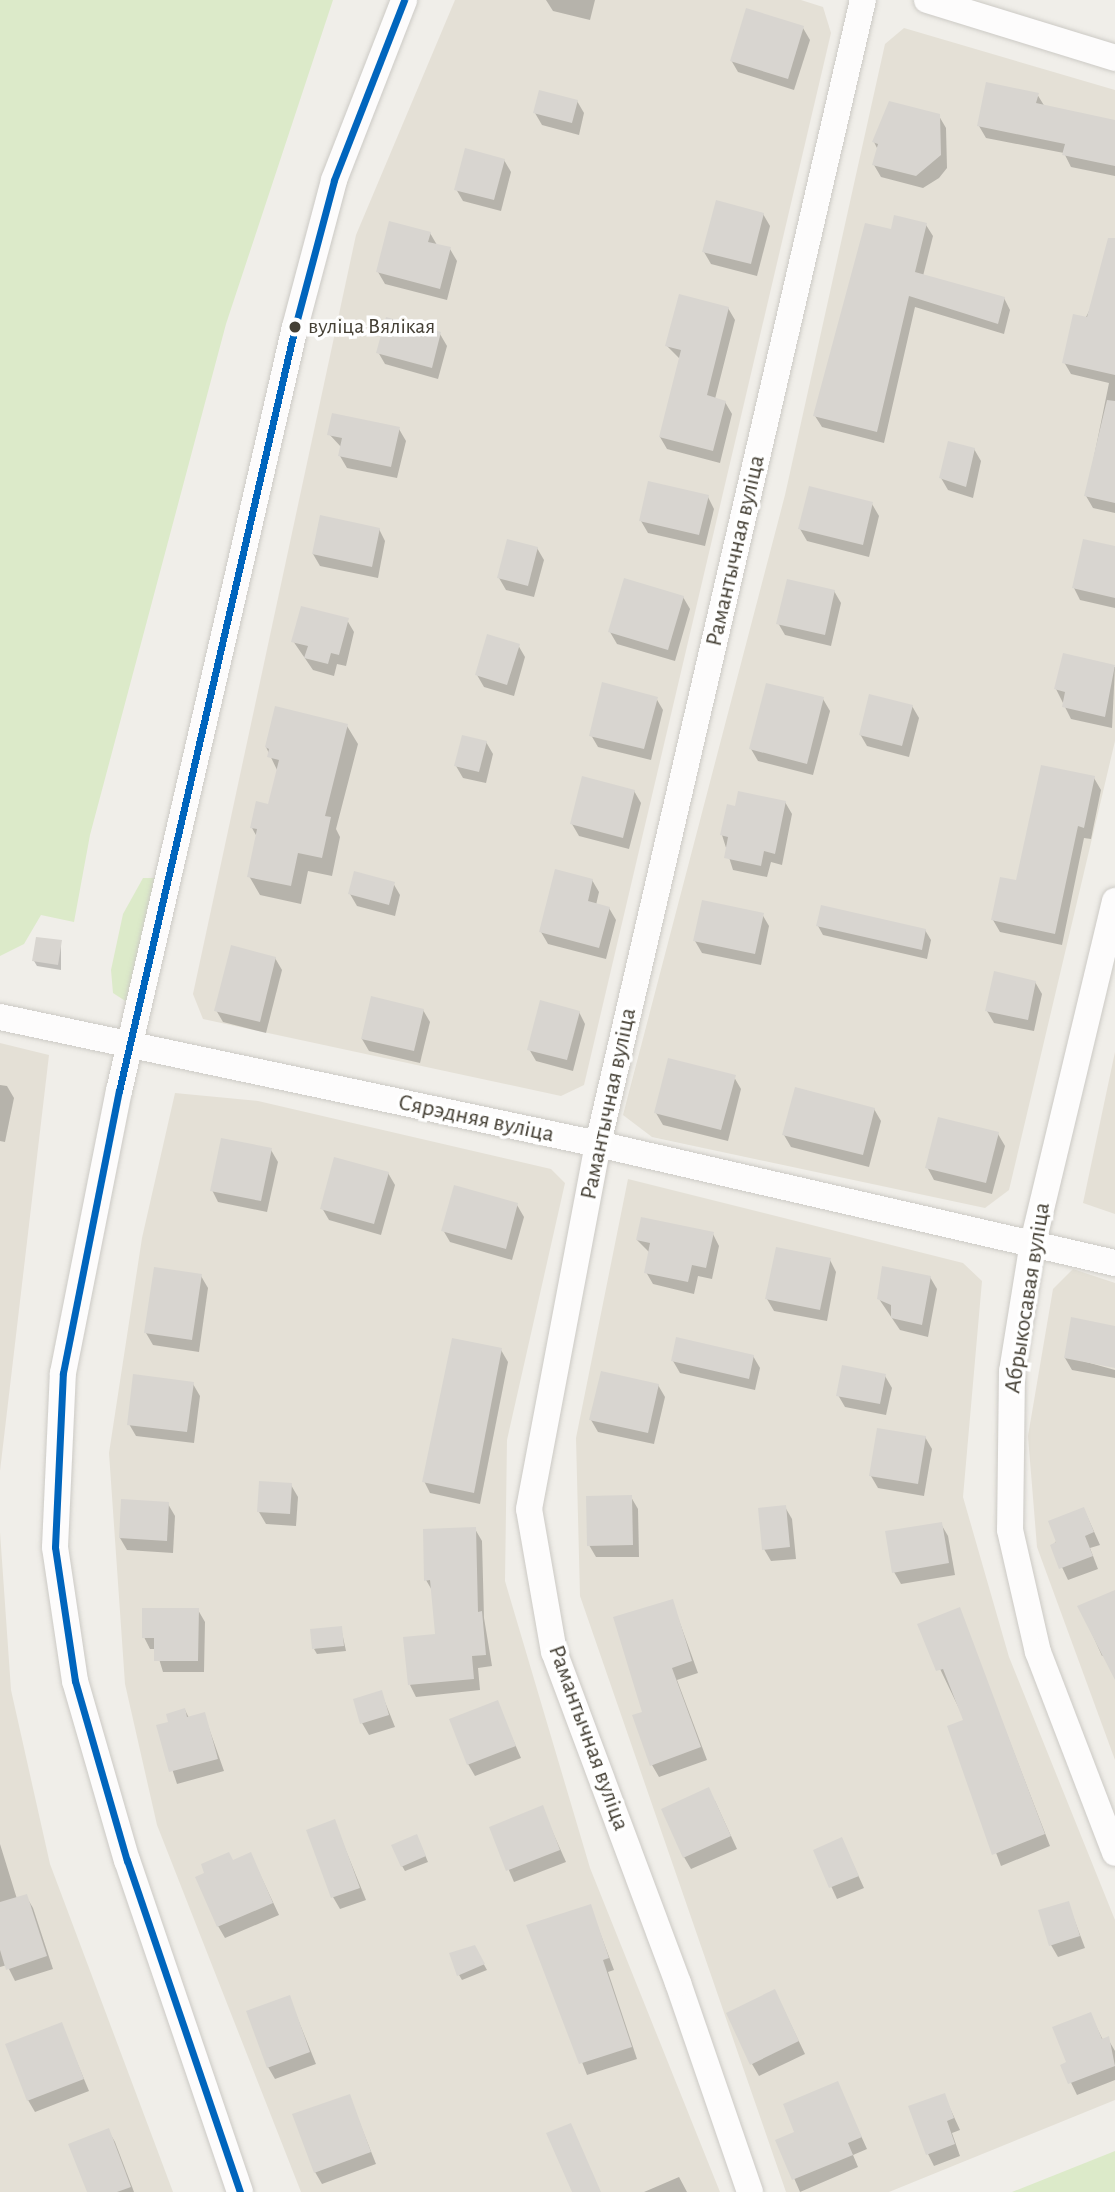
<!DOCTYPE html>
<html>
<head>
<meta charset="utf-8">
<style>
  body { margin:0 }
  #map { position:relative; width:1115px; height:2192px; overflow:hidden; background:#f0eee9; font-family:"Alegreya Sans",sans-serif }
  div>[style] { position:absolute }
  .residential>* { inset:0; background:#e4e0d6 }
  .green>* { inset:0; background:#dceac9 }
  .shadow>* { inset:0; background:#0003 }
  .building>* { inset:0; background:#d8d5d0 }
  .roads { filter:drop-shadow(0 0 2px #cccac5) drop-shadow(0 0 2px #cccac5) }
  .minor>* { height:26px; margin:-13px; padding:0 13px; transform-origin:13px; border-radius:13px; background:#fdfcfc }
  .bus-1>* { height:7px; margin:-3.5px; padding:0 3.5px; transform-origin:3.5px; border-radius:3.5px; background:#0065bd }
  .dots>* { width:19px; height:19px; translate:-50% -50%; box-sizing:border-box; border:4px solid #fff; border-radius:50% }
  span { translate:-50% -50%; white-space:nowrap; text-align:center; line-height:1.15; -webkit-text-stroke:7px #fff; paint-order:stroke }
  .bus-label { font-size:22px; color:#454035 }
  .left { translate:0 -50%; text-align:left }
  .street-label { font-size:24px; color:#454035 }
</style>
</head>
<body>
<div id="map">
  <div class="residential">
    <i style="clip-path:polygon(455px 0,801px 0,823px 7px,831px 33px,584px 1085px,561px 1096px,203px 1019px,193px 994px,356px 235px)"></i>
    <i style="clip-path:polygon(904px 28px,1115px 90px,1115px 741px,1009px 1190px,985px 1208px,652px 1137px,623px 1115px,785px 495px,885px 44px)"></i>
    <i style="clip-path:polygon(0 1043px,49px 1055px,0 1471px)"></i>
    <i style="clip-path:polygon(1115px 1052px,1115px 1214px,1083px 1203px)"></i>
    <i style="clip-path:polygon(175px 1093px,258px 1101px,551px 1169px,565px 1183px,507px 1440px,505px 1581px,590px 1868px,720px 2192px,301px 2192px,157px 1825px,125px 1684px,109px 1453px,142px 1238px)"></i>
    <i style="clip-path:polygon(628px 1179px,963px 1263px,982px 1281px,963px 1497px,1009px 1657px,1115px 1920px,1115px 2100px,889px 2192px,786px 2192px,580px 1596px,576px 1438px)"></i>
    <i style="clip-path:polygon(1073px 1269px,1115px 1283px,1115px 1760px,1037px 1547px,1028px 1436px,1053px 1289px)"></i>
    <i style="clip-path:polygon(0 1532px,11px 1690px,50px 1864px,173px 2192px,0 2192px)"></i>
  </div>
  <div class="green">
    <i style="clip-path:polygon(0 0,333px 0,226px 324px,90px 835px,74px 922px,41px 915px,24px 944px,0 956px)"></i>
    <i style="clip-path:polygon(143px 878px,166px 878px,130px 1004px,113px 993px,111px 970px,123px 914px)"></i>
    <i style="clip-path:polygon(1115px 2151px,1115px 2192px,1012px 2192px)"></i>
  </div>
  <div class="shadow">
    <i style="clip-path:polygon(546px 0,595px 0,590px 20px,553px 11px)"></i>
    <i style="clip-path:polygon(803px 28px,810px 40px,794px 90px,738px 72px,731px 60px)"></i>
    <i style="clip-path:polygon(1037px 94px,1045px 107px,1115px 122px,1115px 176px,1071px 167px,1064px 153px,986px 138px,979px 126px)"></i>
    <i style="clip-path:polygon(577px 101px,584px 113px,579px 135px,542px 125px,535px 113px)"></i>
    <i style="clip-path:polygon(939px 116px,946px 128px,947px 168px,939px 178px,923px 188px,881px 177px,874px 165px,878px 150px,874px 142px)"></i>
    <i style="clip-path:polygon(504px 160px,511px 172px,501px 211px,463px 201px,456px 189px)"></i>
    <i style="clip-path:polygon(763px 214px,770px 226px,757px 276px,711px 264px,704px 252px)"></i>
    <i style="clip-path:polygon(926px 225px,933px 236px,923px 276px,1004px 298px,1010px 310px,1004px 334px,915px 307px,884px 443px,822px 427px,815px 416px,892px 231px)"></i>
    <i style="clip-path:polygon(430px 233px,437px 245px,450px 249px,457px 261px,447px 300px,385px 284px,378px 272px)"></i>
    <i style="clip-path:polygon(1115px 258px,1115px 513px,1093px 508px,1086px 496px,1109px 383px,1071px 374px,1064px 362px)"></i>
    <i style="clip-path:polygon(728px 308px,735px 320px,715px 399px,725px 402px,732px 414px,720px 463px,667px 449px,660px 437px,681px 360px,667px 346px)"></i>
    <i style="clip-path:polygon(440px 334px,447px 346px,438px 379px,385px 364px,378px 352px)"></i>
    <i style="clip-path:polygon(399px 429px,406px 441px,397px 478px,347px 468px,340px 456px,342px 448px,329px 434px)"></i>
    <i style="clip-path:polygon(974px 449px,981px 461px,973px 498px,948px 490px,941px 478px)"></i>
    <i style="clip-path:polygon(708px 497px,714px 509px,705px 546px,648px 533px,641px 521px)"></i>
    <i style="clip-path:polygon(872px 504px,879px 516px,869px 557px,807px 541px,800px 529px)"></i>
    <i style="clip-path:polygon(379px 529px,385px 541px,378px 578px,320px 566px,313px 554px)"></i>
    <i style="clip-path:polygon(537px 548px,544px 560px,534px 597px,506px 590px,499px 578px)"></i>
    <i style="clip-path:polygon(1115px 548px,1115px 608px,1080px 600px,1074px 588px)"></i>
    <i style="clip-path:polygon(834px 591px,841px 603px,831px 646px,785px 635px,778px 623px)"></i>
    <i style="clip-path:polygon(683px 597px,690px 609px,675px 661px,617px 644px,610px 632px)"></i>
    <i style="clip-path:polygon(347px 620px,354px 632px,346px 666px,337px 664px,334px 676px,313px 670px,293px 641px)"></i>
    <i style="clip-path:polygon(518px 645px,525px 657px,514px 696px,484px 687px,477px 675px)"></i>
    <i style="clip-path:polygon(1064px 655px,1115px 667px,1112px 728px,1071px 719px,1056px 689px)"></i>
    <i style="clip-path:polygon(656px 698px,663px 710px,651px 760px,598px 747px,591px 735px)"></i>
    <i style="clip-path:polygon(823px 699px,830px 711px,813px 775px,758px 761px,751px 749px)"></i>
    <i style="clip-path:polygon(912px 706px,919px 718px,909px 757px,867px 746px,860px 734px)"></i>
    <i style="clip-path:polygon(347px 726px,358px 744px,336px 829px,340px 837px,332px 876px,308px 871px,301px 904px,260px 895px,249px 876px,257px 837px,252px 828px,269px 806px,278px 772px,266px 747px)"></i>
    <i style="clip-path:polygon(486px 742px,493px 754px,486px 783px,463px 778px,456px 766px)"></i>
    <i style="clip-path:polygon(1094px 778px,1101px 790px,1091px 839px,1084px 838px,1062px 945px,1000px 932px,993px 920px)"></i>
    <i style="clip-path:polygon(634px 791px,641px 803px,629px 849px,579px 836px,572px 824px)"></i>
    <i style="clip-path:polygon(785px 802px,792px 814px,782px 865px,771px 862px,767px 877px,733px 870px,722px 835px,736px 808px)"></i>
    <i style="clip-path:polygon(592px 880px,599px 892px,596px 905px,609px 908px,616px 920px,606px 959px,548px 944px,541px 932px)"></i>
    <i style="clip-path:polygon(393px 883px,400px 895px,395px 916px,357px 906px,350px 894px)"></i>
    <i style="clip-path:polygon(762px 914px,769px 926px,761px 965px,702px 953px,695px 941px)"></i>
    <i style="clip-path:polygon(818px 926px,925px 930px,931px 940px,927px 959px,823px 935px)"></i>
    <i style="clip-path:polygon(61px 942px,61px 970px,37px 966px,34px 961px)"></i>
    <i style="clip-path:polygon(275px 958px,282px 970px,266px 1033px,223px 1022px,216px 1010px)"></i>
    <i style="clip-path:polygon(1035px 982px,1042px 994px,1034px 1031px,994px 1023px,987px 1011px)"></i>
    <i style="clip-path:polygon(423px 1010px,430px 1022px,420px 1063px,369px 1051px,362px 1039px)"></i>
    <i style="clip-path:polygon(579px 1012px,585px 1024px,573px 1071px,536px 1061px,529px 1049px)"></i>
    <i style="clip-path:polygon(734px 1077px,741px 1089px,728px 1141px,663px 1125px,656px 1113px)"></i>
    <i style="clip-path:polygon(0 1085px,7px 1086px,14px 1098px,5px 1142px,0 1141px)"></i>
    <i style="clip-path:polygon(874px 1109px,881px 1121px,869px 1167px,791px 1147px,784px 1135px)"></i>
    <i style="clip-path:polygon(998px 1134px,1005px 1146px,992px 1194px,934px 1180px,927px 1167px)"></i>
    <i style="clip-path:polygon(271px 1150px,278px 1162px,267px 1212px,218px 1202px,212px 1190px)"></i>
    <i style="clip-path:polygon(388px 1173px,395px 1185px,381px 1235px,329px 1220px,322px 1208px)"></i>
    <i style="clip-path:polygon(517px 1205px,524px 1217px,512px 1260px,450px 1242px,443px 1230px)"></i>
    <i style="clip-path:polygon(713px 1234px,719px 1246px,712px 1279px,698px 1276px,694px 1294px,653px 1284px,646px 1272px,650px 1253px,637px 1240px)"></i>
    <i style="clip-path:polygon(830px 1260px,836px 1272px,827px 1321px,774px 1311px,767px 1299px)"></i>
    <i style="clip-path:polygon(201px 1276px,208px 1288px,199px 1352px,153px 1345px,146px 1333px)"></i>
    <i style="clip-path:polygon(930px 1277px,937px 1289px,928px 1337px,900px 1330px,879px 1299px)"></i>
    <i style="clip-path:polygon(1115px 1327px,1115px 1366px,1072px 1358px,1115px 1370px,1115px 1378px,1072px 1370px,1065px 1358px)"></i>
    <i style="clip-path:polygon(501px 1350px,508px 1362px,480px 1504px,430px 1493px,424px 1481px)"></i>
    <i style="clip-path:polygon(753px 1356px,760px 1368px,755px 1390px,680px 1373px,673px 1361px)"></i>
    <i style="clip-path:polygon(885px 1376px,892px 1388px,886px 1415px,845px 1407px,838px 1395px)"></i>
    <i style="clip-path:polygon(193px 1384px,200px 1396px,194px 1443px,136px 1436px,129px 1424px)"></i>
    <i style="clip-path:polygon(658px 1385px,665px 1397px,654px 1444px,598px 1432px,591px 1420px)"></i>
    <i style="clip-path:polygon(925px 1437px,932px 1449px,924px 1496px,878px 1488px,871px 1476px)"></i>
    <i style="clip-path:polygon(291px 1485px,298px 1497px,296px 1526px,266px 1524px,259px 1512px)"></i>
    <i style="clip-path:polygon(631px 1497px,638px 1509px,639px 1557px,596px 1557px,589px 1545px)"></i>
    <i style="clip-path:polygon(168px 1504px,175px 1516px,173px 1553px,127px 1550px,120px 1538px)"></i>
    <i style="clip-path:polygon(785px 1507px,792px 1519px,796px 1559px,771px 1561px,764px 1549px)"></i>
    <i style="clip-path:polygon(1084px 1509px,1100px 1545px,1090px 1548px,1098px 1569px,1068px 1580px,1052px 1546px)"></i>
    <i style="clip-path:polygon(941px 1524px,948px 1536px,955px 1575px,901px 1584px,894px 1572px)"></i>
    <i style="clip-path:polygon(475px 1529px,482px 1541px,484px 1618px,492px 1666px,478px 1668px,480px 1690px,416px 1697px,410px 1685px,437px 1636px,433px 1592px,426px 1580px)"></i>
    <i style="clip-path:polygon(1115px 1592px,1115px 1668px,1106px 1654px,1102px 1656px,1080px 1607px)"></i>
    <i style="clip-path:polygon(672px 1601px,698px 1673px,677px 1680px,707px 1760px,659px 1777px,652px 1765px,645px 1713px)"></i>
    <i style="clip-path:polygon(198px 1610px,205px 1622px,204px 1672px,163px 1672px,156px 1649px,150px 1649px,144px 1637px)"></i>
    <i style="clip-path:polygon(959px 1610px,1050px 1846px,1001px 1866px,949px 1727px,965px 1721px,919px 1625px)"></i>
    <i style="clip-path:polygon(341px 1628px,346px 1651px,317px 1654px,314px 1649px)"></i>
    <i style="clip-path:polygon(381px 1692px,395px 1727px,369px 1735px,362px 1723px)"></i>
    <i style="clip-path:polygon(497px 1703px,521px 1758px,475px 1776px,468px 1764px)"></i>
    <i style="clip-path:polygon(185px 1710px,189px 1718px,204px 1714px,224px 1771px,177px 1784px,158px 1726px,170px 1723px)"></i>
    <i style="clip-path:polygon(715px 1801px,737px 1849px,691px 1869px,684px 1857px)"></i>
    <i style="clip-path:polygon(542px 1808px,566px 1862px,514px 1882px,491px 1828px)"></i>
    <i style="clip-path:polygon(334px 1821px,366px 1900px,340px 1909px,333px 1897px)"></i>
    <i style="clip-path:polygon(842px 1840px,864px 1888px,837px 1899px,815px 1851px)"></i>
    <i style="clip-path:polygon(419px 1841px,428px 1862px,405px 1871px,402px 1866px)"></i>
    <i style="clip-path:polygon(0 1844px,17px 1899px,26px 1896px,33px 1908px,53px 1969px,15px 1981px,7px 1965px,0 1967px)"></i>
    <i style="clip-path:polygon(251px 1855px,279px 1915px,225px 1938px,218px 1926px,233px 1862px)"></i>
    <i style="clip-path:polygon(1068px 1903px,1085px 1948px,1058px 1957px,1051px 1945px)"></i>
    <i style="clip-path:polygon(590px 1906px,614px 1970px,608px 1972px,637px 2059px,587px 2075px,529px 1926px)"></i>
    <i style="clip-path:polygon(474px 1947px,487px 1970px,462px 1980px,459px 1975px)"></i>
    <i style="clip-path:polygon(289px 1997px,316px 2064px,275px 2079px,268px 2067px)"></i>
    <i style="clip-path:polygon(781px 2004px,805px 2054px,759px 2076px,752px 2064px)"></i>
    <i style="clip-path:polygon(1090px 2014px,1103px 2040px,1108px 2039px,1115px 2051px,1115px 2080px,1077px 2095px,1063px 2066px,1069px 2063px)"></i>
    <i style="clip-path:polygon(61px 2024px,89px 2091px,35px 2112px,28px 2100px)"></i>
    <i style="clip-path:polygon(837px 2083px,867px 2149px,853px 2155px,858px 2167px,800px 2192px,778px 2141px,796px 2133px)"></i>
    <i style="clip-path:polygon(944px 2095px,960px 2130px,952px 2133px,960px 2156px,934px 2166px,928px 2154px)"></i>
    <i style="clip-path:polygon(349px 2096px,376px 2164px,322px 2184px,315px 2172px)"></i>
    <i style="clip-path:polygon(108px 2130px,115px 2142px,134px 2192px,89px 2192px)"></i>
    <i style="clip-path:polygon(679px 2177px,687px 2192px,644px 2192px)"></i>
  </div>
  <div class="building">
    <i style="clip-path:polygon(746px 8px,804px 26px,788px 79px,730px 61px)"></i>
    <i style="clip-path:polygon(986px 82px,1039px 93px,1036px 103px,1115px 120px,1115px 166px,1062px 155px,1065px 144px,977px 126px)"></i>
    <i style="clip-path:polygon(539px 90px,578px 100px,572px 123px,533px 113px)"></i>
    <i style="clip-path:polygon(889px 101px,940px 114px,941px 155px,916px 176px,872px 165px,878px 144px,872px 142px)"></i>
    <i style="clip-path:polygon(465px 148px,505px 159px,494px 200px,454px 190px)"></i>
    <i style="clip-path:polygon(716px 200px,764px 213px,751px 264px,702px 252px)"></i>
    <i style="clip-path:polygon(894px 215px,927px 223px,915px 272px,1005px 297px,998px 324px,909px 296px,877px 432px,813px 416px,865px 223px,891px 229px)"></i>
    <i style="clip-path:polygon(389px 221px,431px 232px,428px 242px,451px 247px,440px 289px,376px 272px)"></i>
    <i style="clip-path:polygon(1108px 238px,1115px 238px,1115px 375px,1062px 363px,1073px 314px,1087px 317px)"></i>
    <i style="clip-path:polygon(679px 294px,729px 307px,707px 395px,726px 401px,713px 451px,659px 437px,681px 350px,665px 346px)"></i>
    <i style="clip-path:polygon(386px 317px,441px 332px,432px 368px,376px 353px)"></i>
    <i style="clip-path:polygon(1107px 400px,1115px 401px,1115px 503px,1084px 496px)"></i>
    <i style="clip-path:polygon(332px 413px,400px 427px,391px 467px,338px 456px,342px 438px,327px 435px)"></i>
    <i style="clip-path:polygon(948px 441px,975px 448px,966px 487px,939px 478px)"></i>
    <i style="clip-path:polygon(648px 481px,709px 495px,699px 535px,639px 521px)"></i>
    <i style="clip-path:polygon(809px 486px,873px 502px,863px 545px,798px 529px)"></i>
    <i style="clip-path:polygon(320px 515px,380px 528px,372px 567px,312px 554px)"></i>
    <i style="clip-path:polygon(507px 539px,538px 547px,528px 586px,497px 578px)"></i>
    <i style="clip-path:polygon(1083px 539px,1115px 546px,1115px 598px,1072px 588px)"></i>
    <i style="clip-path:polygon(624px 578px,684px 596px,668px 650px,608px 632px)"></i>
    <i style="clip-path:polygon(787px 579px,835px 590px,825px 635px,776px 624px)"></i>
    <i style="clip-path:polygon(301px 606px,349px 618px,339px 655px,331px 653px,328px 664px,304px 658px,308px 646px,291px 642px)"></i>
    <i style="clip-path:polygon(487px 634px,520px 644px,507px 685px,475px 675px)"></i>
    <i style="clip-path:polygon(1063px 653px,1115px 665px,1105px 717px,1062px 707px,1065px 692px,1054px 689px)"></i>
    <i style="clip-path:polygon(602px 682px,658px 697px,644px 749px,589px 736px)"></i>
    <i style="clip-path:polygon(766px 683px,824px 697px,807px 764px,749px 749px)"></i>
    <i style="clip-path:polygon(869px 694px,913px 705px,902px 746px,859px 735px)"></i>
    <i style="clip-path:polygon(275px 706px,348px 724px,325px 816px,331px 817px,322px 858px,298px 853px,291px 886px,247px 877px,257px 829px,250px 828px,256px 801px,268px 804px,279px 760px,267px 757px,269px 749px,265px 747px)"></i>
    <i style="clip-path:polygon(462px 735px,487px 741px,479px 772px,454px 766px)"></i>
    <i style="clip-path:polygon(1041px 765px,1095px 776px,1084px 828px,1078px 826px,1055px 934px,991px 920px,1000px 877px,1016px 880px)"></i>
    <i style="clip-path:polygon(582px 776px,635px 790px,623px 838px,570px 824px)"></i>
    <i style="clip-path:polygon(738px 791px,786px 801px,775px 854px,764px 851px,761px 866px,724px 858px,728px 837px,720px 835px,727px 804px,735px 806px)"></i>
    <i style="clip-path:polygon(555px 869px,593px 879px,588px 901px,610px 907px,599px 948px,539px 932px)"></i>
    <i style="clip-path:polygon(354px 871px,395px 882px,389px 905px,348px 894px)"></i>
    <i style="clip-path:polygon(702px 900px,764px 913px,755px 954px,693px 941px)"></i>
    <i style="clip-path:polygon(821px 905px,926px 929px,922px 950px,816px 926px)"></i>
    <i style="clip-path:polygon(36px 937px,62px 940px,58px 965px,32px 961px)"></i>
    <i style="clip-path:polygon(231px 945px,276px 957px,260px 1022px,214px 1011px)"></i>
    <i style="clip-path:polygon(994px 971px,1036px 981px,1028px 1020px,985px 1011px)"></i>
    <i style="clip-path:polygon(371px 996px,424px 1009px,414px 1051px,361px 1039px)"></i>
    <i style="clip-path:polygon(540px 1000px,580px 1011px,567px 1060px,527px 1050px)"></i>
    <i style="clip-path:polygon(668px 1058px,736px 1075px,721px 1130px,654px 1113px)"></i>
    <i style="clip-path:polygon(795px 1087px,875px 1108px,863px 1155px,782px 1135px)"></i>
    <i style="clip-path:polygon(938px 1117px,999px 1132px,986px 1183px,925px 1168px)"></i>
    <i style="clip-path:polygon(221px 1138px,272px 1148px,261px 1201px,210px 1191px)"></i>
    <i style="clip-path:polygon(334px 1157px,389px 1172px,374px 1224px,320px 1209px)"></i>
    <i style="clip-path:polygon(454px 1185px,518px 1203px,506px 1249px,441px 1231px)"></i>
    <i style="clip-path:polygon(641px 1217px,714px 1232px,706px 1268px,692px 1265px,688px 1282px,644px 1273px,650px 1243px,636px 1240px)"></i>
    <i style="clip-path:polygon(776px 1247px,831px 1258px,820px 1310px,765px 1299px)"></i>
    <i style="clip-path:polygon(882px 1266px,931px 1276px,922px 1325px,891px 1318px,891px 1305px,877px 1299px)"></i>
    <i style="clip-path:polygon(154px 1267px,202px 1274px,192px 1340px,144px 1333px)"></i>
    <i style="clip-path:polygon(1071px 1317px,1115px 1326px,1115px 1368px,1064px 1358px)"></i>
    <i style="clip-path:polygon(676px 1337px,754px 1355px,749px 1379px,671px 1361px)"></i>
    <i style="clip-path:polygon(452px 1338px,502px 1348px,474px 1493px,422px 1482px)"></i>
    <i style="clip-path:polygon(842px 1365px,886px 1374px,880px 1404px,836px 1396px)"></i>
    <i style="clip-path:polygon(601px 1371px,659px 1384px,648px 1433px,589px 1420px)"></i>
    <i style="clip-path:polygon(133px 1374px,194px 1382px,187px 1432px,127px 1425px)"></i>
    <i style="clip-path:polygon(877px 1428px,926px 1436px,918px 1484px,869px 1476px)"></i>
    <i style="clip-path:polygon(259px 1481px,292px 1483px,290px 1514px,257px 1512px)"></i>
    <i style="clip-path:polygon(632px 1495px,633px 1545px,587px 1546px,586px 1496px)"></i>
    <i style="clip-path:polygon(121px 1499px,169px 1502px,167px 1541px,119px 1538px)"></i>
    <i style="clip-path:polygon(786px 1505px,790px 1547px,762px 1550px,758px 1508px)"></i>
    <i style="clip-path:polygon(1084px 1507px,1094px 1532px,1085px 1536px,1093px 1556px,1059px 1569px,1050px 1545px,1056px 1542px,1048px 1521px)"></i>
    <i style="clip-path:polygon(942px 1522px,949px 1563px,892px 1573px,885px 1531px)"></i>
    <i style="clip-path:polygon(476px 1527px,478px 1612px,482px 1611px,486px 1655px,472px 1656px,474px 1679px,408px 1685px,403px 1637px,435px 1634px,430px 1580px,424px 1581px,423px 1529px)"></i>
    <i style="clip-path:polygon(1115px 1590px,1115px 1680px,1077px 1606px)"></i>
    <i style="clip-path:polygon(673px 1599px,692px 1661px,672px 1668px,701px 1747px,650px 1766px,632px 1715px,642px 1712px,613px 1617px)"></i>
    <i style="clip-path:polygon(960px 1607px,1045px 1834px,992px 1855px,947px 1726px,963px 1720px,943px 1669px,936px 1671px,917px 1624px)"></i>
    <i style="clip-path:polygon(142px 1608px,199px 1608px,198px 1661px,154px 1661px,154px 1638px,142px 1638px)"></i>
    <i style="clip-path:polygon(342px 1626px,344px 1646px,312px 1649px,310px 1629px)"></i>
    <i style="clip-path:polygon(382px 1690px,389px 1715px,360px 1724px,353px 1699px)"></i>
    <i style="clip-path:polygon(498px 1700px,516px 1746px,467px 1765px,449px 1719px)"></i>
    <i style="clip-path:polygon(185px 1708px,187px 1717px,205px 1712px,218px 1759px,169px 1772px,156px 1725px,168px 1722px,166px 1714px)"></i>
    <i style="clip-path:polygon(709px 1787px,731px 1836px,683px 1858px,661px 1809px)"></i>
    <i style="clip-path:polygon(543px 1805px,560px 1850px,506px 1871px,489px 1827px)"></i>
    <i style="clip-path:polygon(335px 1819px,360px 1888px,331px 1898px,306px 1830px)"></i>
    <i style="clip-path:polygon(417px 1834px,426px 1856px,401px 1867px,391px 1845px)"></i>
    <i style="clip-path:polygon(842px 1837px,859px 1876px,829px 1888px,813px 1850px)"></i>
    <i style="clip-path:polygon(229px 1852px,233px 1860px,251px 1852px,273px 1903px,217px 1927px,195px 1877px,204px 1873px,201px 1864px)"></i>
    <i style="clip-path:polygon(27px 1894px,47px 1956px,6px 1970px,0 1950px,0 1902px)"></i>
    <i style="clip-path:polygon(1069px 1901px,1080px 1936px,1049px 1946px,1038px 1910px)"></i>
    <i style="clip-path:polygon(591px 1904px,609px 1958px,603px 1960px,632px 2047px,579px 2064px,526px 1925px)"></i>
    <i style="clip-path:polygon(475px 1945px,485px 1964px,457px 1976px,449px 1953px)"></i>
    <i style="clip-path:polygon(775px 1989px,799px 2041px,750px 2065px,726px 2013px)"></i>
    <i style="clip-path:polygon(290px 1995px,310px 2052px,267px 2068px,246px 2011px)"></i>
    <i style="clip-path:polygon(1091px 2012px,1102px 2039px,1109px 2036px,1115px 2066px,1068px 2084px,1060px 2065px,1066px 2062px,1052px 2027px)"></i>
    <i style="clip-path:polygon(62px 2022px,84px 2079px,27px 2101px,5px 2044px)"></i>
    <i style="clip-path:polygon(838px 2081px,862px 2137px,848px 2143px,853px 2155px,792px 2180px,775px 2140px,794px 2132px,783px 2104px)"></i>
    <i style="clip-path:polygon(945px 2093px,954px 2118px,947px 2121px,955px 2144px,926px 2155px,908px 2106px)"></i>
    <i style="clip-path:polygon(350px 2094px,371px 2152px,314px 2173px,292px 2114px)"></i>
    <i style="clip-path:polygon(571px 2123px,601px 2192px,572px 2192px,546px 2133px)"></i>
    <i style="clip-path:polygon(109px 2128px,131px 2187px,117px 2192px,87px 2192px,68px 2144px)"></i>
  </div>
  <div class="roads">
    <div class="minor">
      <i style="left:927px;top:0;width:197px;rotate:17.1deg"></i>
      <i style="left:1115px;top:901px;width:351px;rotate:103.5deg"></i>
      <i style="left:1033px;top:1242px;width:131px;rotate:99.2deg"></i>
      <i style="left:1012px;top:1371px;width:159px;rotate:90.7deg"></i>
      <i style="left:1010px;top:1530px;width:125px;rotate:77.1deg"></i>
      <i style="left:1038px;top:1652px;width:215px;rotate:69deg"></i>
      <i style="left:0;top:1017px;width:611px;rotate:11.99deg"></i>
      <i style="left:598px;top:1144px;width:531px;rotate:12.96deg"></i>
      <i style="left:240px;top:2192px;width:350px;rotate:-108.8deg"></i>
      <i style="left:127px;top:1861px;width:187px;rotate:-106.1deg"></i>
      <i style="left:75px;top:1681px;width:135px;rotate:-98.5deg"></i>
      <i style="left:55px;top:1547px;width:174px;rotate:-87.4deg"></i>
      <i style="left:63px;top:1373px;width:288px;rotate:-78.8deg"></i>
      <i style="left:119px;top:1091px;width:784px;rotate:-77.03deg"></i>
      <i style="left:295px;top:327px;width:152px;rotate:-75.1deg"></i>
      <i style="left:334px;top:180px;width:193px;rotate:-68.7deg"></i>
      <i style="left:750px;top:2192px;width:221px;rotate:-109deg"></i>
      <i style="left:678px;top:1983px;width:353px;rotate:-110.5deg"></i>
      <i style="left:554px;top:1652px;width:145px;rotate:-99.9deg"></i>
      <i style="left:529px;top:1509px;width:371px;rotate:-79.3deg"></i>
      <i style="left:598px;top:1144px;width:1174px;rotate:-76.96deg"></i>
    </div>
  </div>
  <div class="bus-1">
    <i style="left:240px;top:2192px;width:350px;rotate:-108.8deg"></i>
    <i style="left:127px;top:1861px;width:187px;rotate:-106.1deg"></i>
    <i style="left:75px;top:1681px;width:135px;rotate:-98.5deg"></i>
    <i style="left:55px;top:1547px;width:174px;rotate:-87.4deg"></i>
    <i style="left:63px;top:1373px;width:288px;rotate:-78.8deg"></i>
    <i style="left:119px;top:1091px;width:784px;rotate:-77.03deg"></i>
    <i style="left:295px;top:327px;width:152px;rotate:-75.1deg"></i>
    <i style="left:334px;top:180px;width:193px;rotate:-68.7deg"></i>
  </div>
  <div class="dots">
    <i style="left:295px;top:327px;background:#454035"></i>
  </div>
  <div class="bus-label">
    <span class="left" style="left:308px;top:327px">вуліца Вялікая</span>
  </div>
  <div class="street-label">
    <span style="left:736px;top:551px;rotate:-77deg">Рамантычная вуліца</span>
    <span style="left:609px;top:1104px;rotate:-78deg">Рамантычная вуліца</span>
    <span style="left:476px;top:1119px;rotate:12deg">Сярэдняя вуліца</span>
    <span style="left:1028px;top:1298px;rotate:-81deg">Абрыкосавая вуліца</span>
    <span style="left:588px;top:1738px;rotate:70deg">Рамантычная вуліца</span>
  </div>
</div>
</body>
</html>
